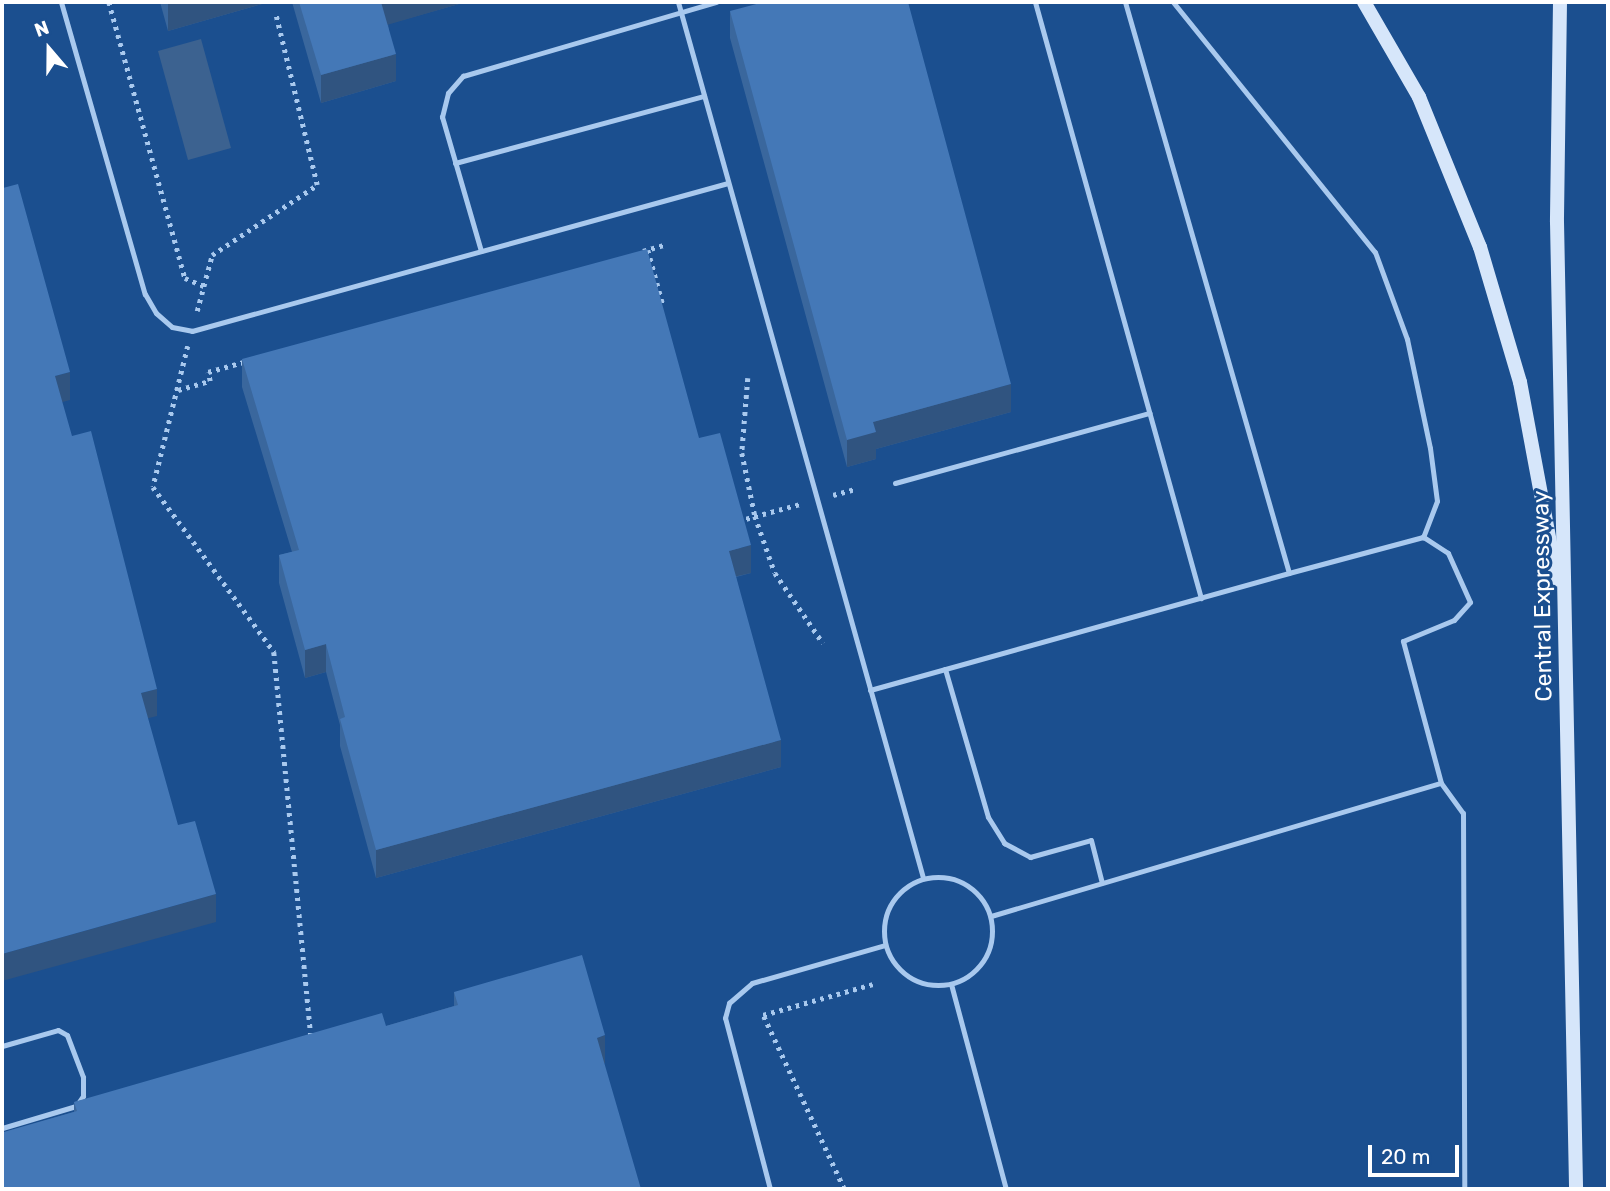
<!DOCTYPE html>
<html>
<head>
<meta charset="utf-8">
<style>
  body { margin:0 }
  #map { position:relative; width:1610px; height:1191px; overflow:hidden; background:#1b4f8f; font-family:Rubik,sans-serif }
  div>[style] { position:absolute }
  .water>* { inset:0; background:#3c6290 }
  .path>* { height:4.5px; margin-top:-2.25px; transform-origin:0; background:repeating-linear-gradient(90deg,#a9c9ee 0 3.5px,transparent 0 8.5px) }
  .service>* { height:5px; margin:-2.5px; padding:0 2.5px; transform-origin:2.5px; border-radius:2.5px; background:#a9c9ee }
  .service>.ring { margin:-2.5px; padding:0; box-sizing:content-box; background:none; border:5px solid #a9c9ee; border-radius:50% }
  .secondary>* { height:14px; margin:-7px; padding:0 7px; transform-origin:7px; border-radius:7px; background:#d6e6fa }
  .wall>* { inset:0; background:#3a679d }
  .shaded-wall>* { inset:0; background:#305480 }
  .building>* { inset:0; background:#4478b7 }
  span { translate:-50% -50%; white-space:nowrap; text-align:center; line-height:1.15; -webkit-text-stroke:6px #1b4f8f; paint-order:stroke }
  .street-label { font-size:23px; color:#fff }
  .frame { position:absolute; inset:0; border:4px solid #fff; pointer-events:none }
  .north { position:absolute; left:14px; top:14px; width:70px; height:70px; -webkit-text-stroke:5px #1b4f8f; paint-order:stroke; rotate:340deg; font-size:19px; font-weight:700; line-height:28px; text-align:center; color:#fff }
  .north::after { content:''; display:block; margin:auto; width:24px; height:32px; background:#fff; clip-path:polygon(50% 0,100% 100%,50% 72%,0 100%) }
  .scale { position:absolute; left:1368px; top:1145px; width:91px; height:32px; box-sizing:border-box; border:4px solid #fff; border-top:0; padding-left:9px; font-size:21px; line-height:24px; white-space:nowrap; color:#fff; -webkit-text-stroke:5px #1b4f8f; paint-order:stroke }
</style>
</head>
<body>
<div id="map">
  <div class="water">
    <i style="clip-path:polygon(201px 39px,231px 148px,188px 160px,158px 51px)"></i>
  </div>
  <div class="path">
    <i style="left:109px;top:2px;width:286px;rotate:74.6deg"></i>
    <i style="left:185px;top:278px;width:21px;rotate:23deg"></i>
    <i style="left:648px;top:250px;width:57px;rotate:74.7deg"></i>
    <i style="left:643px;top:251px;width:22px;rotate:-16deg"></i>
    <i style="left:197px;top:311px;width:58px;rotate:-75deg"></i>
    <i style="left:212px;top:255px;width:126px;rotate:-33.7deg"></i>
    <i style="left:317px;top:185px;width:178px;rotate:-103.6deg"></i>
    <i style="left:188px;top:346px;width:145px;rotate:103.9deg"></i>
    <i style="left:153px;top:487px;width:205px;rotate:53.7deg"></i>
    <i style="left:274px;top:652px;width:388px;rotate:84.5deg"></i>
    <i style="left:748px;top:378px;width:75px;rotate:94.6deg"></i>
    <i style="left:742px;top:453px;width:64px;rotate:78.3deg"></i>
    <i style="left:755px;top:516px;width:60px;rotate:70.7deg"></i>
    <i style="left:775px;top:573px;width:85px;rotate:55.6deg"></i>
    <i style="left:178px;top:390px;width:33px;rotate:-16deg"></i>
    <i style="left:210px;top:381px;width:9px;rotate:-103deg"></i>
    <i style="left:208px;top:372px;width:41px;rotate:-15.8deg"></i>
    <i style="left:833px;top:495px;width:23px;rotate:-15deg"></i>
    <i style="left:738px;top:521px;width:64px;rotate:-15.3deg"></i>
    <i style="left:844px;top:1189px;width:192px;rotate:-115deg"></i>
    <i style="left:763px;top:1015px;width:114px;rotate:-15.7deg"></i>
  </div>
  <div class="service">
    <i style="left:61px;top:2px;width:304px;rotate:74deg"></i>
    <i style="left:145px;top:294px;width:22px;rotate:60deg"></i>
    <i style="left:156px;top:313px;width:21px;rotate:41deg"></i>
    <i style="left:172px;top:327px;width:20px;rotate:11deg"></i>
    <i style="left:192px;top:331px;width:556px;rotate:-15.44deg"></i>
    <i style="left:678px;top:2px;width:910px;rotate:74.37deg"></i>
    <i style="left:1035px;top:2px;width:619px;rotate:74.44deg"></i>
    <i style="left:1173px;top:2px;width:321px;rotate:51.1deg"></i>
    <i style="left:1375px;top:252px;width:93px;rotate:69.8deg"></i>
    <i style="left:1407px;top:339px;width:111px;rotate:78.1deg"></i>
    <i style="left:1430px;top:448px;width:53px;rotate:82.5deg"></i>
    <i style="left:1437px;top:501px;width:39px;rotate:111deg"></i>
    <i style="left:455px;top:163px;width:258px;rotate:-15.1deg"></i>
    <i style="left:481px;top:251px;width:140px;rotate:-106.2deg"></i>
    <i style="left:442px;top:117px;width:25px;rotate:-76deg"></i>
    <i style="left:448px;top:93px;width:23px;rotate:-49deg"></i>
    <i style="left:463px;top:76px;width:264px;rotate:-16.3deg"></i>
    <i style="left:895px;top:483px;width:264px;rotate:-15.4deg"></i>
    <i style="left:945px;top:669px;width:154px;rotate:73.8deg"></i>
    <i style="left:988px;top:817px;width:31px;rotate:58deg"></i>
    <i style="left:1004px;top:843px;width:30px;rotate:28deg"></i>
    <i style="left:1030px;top:857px;width:63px;rotate:-15.6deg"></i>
    <i style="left:1091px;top:840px;width:44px;rotate:75.7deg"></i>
    <i style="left:870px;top:690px;width:435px;rotate:-15.6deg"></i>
    <i style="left:1289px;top:573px;width:594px;rotate:-106.02deg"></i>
    <i style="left:1441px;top:783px;width:37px;rotate:54deg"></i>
    <i style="left:1463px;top:813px;width:376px;rotate:89.8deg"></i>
    <i class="ring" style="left:884px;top:877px;width:103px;height:103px"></i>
    <i style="left:991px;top:916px;width:469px;rotate:-16.5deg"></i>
    <i style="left:1441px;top:783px;width:147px;rotate:-105deg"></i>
    <i style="left:1403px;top:641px;width:55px;rotate:-22.4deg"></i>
    <i style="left:1454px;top:620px;width:24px;rotate:-48deg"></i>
    <i style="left:1470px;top:602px;width:54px;rotate:-114.2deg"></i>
    <i style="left:1448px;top:553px;width:30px;rotate:-147deg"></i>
    <i style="left:1423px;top:537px;width:139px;rotate:165deg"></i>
    <i style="left:951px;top:984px;width:212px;rotate:75deg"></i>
    <i style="left:2px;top:1046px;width:58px;rotate:-15.9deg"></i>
    <i style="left:58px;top:1030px;width:10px;rotate:29deg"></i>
    <i style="left:67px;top:1035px;width:45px;rotate:69.1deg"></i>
    <i style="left:83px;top:1077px;width:19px;rotate:90deg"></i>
    <i style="left:83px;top:1096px;width:12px;rotate:125deg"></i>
    <i style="left:76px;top:1106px;width:77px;rotate:163.4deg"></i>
    <i style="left:770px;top:1189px;width:177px;rotate:-104.7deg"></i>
    <i style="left:725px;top:1018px;width:16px;rotate:-75deg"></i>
    <i style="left:729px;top:1003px;width:30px;rotate:-41deg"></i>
    <i style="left:752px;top:983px;width:138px;rotate:-15.9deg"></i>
  </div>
  <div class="secondary">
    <i style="left:1364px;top:2px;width:110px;rotate:59.9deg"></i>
    <i style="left:1419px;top:97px;width:162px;rotate:67.9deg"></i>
    <i style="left:1480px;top:247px;width:141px;rotate:73.5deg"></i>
    <i style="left:1520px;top:382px;width:201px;rotate:79.4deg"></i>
    <i style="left:1560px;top:2px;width:220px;rotate:90.8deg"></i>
    <i style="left:1557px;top:222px;width:967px;rotate:88.87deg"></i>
  </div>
  <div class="wall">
    <i style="clip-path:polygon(160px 2px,269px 2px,168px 31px)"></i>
    <i style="clip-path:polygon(292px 2px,466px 2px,388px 24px,396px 81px,321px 103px)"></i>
    <i style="clip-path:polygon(730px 11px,1011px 412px,876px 449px,876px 459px,847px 467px,730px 38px)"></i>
    <i style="clip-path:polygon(242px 359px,699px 438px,751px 573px,736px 577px,781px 767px,376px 878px,340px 746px,340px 725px,326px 672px,305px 678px,279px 583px,279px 555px,292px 552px,242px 387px)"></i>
    <i style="clip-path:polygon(454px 992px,605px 1063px,4px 1132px,74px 1112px,74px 1102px,386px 1026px,454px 1006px)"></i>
  </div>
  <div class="shaded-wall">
    <i style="clip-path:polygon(174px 2px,269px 2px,168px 31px,168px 3px)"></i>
    <i style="clip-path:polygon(380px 2px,466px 2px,380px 27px)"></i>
    <i style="clip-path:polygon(396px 54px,396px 81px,321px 103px,321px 75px)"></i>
    <i style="clip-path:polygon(70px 372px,70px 400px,55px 404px,55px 376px)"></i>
    <i style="clip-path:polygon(1011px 384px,1011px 412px,876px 449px,876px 459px,847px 467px,847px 440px,873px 422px)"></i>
    <i style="clip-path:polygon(751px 545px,751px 573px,729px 578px,729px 551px)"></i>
    <i style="clip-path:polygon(326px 644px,326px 672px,305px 678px,305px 650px)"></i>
    <i style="clip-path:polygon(157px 689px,157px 716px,141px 720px,141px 693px)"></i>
    <i style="clip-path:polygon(781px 740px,781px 767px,376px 878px,376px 850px)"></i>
    <i style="clip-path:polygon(216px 894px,216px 922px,2px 981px,2px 954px)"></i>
    <i style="clip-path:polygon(605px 1035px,605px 1063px,597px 1066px,597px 1038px)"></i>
  </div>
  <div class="building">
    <i style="clip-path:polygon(299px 2px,381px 2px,396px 54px,321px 75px)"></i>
    <i style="clip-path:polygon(764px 2px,908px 2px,1011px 384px,873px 422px,876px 432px,847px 440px,730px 11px)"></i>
    <i style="clip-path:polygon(2px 184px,3px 188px,18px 184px,70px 372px,55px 376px,72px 436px,91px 431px,157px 689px,141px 693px,178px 825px,195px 821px,216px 894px,2px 954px)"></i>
    <i style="clip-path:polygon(647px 249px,699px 438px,720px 433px,751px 545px,729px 551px,781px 740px,376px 850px,340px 719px,345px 717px,326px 644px,305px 650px,279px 555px,299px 550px,242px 359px)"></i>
    <i style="clip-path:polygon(582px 955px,605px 1035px,597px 1038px,641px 1189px,2px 1189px,2px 1124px,4px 1132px,77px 1111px,74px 1102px,382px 1013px,386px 1026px,458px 1005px,454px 992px)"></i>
  </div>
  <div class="street-label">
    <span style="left:1542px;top:596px;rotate:-91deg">Central Expressway</span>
  </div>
  <div class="frame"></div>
  <div class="north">N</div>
  <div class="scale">20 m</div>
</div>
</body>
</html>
